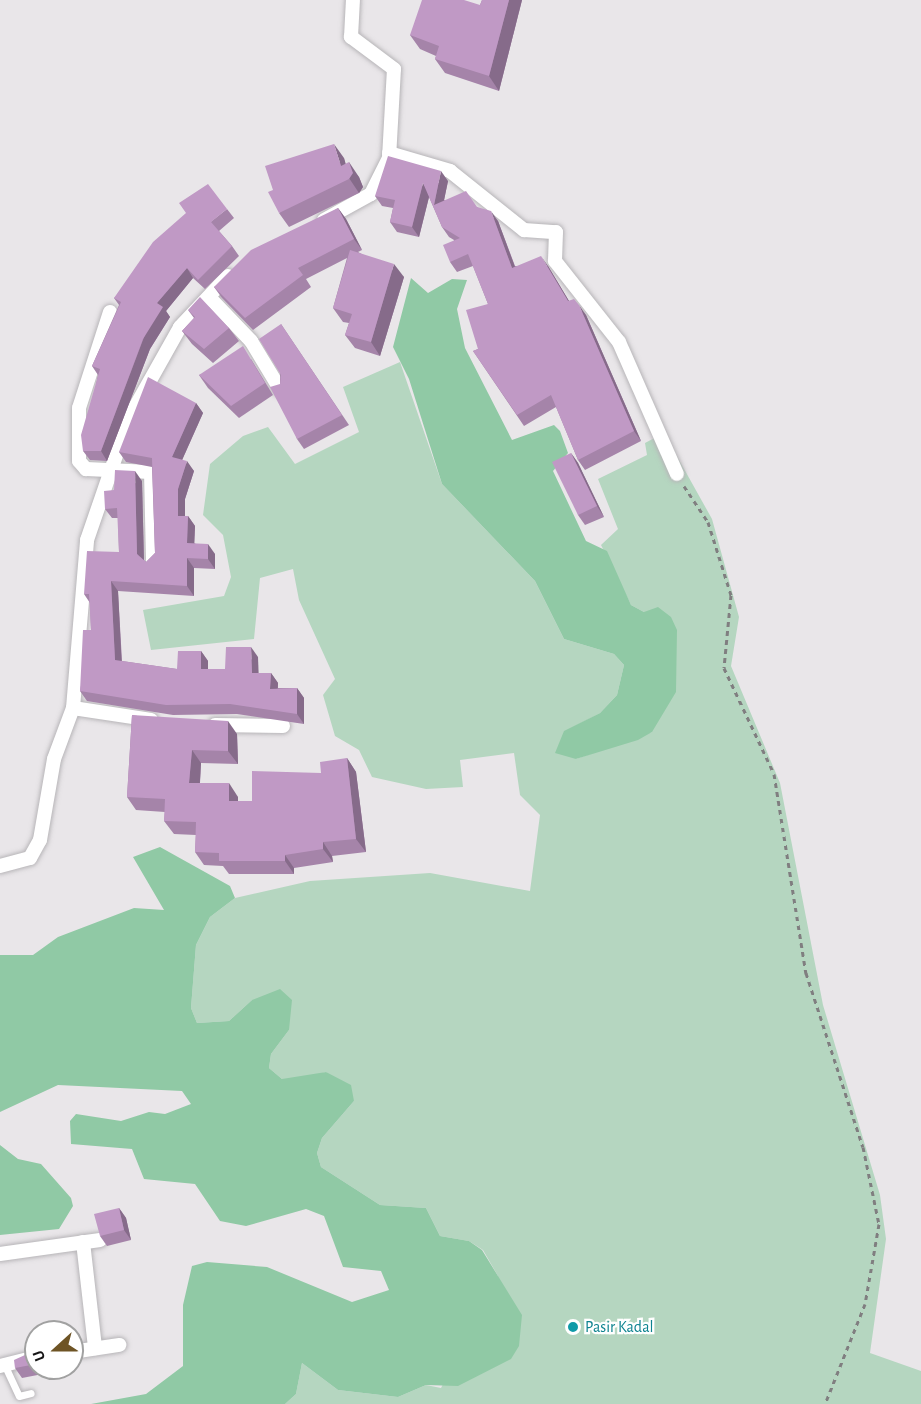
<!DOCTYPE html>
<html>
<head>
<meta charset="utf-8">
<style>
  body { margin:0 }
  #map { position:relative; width:921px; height:1404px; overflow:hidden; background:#e9e6e9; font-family:"Alegreya Sans",sans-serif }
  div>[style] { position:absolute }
  .green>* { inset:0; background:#b5d6c0 }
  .forest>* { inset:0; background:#90c9a5 }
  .path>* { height:3px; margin-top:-1.5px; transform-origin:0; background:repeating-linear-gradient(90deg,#807e80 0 4.5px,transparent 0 9px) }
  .roads { filter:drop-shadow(0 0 2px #b7b5b8) drop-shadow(0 0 2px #b7b5b8) }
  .service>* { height:7px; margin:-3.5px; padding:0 3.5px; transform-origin:3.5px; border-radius:3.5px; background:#fff }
  .minor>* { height:14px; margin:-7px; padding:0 7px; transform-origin:7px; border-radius:7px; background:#fff }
  .wall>* { inset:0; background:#a584a9 }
  .shaded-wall>* { inset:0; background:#866b8a }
  .building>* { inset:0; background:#c099c5 }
  .dots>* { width:16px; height:16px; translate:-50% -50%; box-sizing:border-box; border:3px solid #fff; border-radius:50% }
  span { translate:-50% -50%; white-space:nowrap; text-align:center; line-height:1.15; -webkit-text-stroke:4.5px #fff; paint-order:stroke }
  .culture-label { font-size:16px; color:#0d838f }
  .left { translate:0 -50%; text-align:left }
  .north { position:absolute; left:24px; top:1320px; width:60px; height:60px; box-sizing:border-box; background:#fff; border:2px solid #a1a1a1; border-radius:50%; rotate:249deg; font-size:16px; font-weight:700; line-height:24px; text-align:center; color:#151415 }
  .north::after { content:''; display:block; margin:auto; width:21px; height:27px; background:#6e5425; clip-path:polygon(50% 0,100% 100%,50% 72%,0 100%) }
</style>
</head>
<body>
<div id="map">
  <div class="green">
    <i style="clip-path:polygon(400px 362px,442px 484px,535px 581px,564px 639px,614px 654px,624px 665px,617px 695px,600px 713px,564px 732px,576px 759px,652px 732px,644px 612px,631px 605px,601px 545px,618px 529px,598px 479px,647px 455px,645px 443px,664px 433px,712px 519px,739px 617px,731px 666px,780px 783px,823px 1005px,880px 1195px,886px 1239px,870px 1353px,921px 1371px,921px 1404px,285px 1404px,296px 1394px,302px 1363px,338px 1390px,398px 1397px,426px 1385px,441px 1388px,498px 1276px,483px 1250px,469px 1241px,440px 1236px,426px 1208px,380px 1205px,321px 1167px,317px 1153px,322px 1138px,354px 1101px,326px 1072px,297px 1080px,282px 1079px,269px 1068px,271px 1054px,289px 1030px,252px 1000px,229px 1021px,197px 1023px,191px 1008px,196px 945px,210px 917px,235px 898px,310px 881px,430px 873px,530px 891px,540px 815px,520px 795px,514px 753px,460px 760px,463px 787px,426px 789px,372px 777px,359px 750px,335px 736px,323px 695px,335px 679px,299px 600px,293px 569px,260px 578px,254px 639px,151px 650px,143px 610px,224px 596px,231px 577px,223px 535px,203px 515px,210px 464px,243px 436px,268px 427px,295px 464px,359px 432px,343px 387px)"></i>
  </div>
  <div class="forest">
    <i style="clip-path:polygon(411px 278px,428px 293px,452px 279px,467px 280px,457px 309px,465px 348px,512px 440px,554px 425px,560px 431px,568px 453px,553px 471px,586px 541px,607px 551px,631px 605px,644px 612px,658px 607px,671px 617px,677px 630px,676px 692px,652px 732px,638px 740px,576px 759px,555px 753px,564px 731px,600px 713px,617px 695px,624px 665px,614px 654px,564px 639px,535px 581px,442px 484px,409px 379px,393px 347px)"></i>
    <i style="clip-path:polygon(160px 847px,230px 886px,235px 898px,210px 917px,196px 945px,191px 1008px,197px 1023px,229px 1021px,252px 1000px,280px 989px,292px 1000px,289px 1030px,271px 1054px,269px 1068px,282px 1079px,326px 1072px,351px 1085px,354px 1101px,322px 1138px,317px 1153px,321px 1167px,380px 1205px,426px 1208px,440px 1236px,469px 1241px,482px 1250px,522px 1315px,519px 1346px,511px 1359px,458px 1386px,426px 1385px,398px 1397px,338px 1390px,302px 1363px,296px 1394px,285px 1404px,91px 1404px,146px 1394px,183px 1366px,183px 1305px,192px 1266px,207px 1262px,267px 1267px,352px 1302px,389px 1290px,381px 1271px,343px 1267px,324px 1216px,306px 1209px,246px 1226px,220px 1221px,195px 1184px,144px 1179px,132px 1149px,71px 1144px,70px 1121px,76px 1114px,121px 1121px,149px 1112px,165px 1114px,191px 1104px,182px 1091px,58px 1085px,0 1112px,0 955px,33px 955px,58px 937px,134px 908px,164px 910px,133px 857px)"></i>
    <i style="clip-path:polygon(0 1145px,18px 1159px,41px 1164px,71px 1198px,73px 1206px,59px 1229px,0 1235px)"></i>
  </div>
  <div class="path">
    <i style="left:684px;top:486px;width:43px;rotate:56.3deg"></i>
    <i style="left:708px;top:522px;width:77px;rotate:72.5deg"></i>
    <i style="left:731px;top:595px;width:73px;rotate:95.5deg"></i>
    <i style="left:724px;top:668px;width:117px;rotate:64.7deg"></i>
    <i style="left:774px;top:774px;width:202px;rotate:80.9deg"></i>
    <i style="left:806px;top:973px;width:183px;rotate:71.9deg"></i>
    <i style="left:863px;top:1147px;width:79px;rotate:78.3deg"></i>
    <i style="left:879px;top:1224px;width:81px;rotate:99.9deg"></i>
    <i style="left:865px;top:1304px;width:108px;rotate:111.8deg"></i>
  </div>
  <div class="roads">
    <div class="service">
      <i style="left:4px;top:1364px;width:35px;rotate:65deg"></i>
      <i style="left:19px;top:1396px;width:12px;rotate:-14deg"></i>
    </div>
    <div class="minor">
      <i style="left:389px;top:153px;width:64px;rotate:16.4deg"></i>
      <i style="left:450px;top:171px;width:95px;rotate:38.6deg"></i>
      <i style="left:524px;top:230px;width:32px;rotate:4deg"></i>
      <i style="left:556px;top:232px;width:29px;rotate:92deg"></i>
      <i style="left:555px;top:261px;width:103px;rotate:51.7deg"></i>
      <i style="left:619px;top:342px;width:144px;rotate:66.3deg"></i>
      <i style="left:324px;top:220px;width:54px;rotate:-29deg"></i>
      <i style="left:371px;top:194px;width:40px;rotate:-63.4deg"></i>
      <i style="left:389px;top:158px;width:89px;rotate:-86.8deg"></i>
      <i style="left:394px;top:69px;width:54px;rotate:-143.3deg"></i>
      <i style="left:351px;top:37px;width:37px;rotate:-87deg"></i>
      <i style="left:209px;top:297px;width:61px;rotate:46.3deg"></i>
      <i style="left:251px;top:341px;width:56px;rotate:58.9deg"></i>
      <i style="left:110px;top:312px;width:101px;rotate:107.9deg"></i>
      <i style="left:79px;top:408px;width:53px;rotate:90deg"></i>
      <i style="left:79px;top:461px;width:11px;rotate:49deg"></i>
      <i style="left:86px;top:469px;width:65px;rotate:2.6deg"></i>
      <i style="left:151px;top:472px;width:91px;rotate:88.7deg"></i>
      <i style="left:73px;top:708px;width:79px;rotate:8.7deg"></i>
      <i style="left:215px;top:725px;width:68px;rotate:0.8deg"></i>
      <i style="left:0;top:866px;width:31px;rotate:-15deg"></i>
      <i style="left:30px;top:858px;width:21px;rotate:-61deg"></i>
      <i style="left:40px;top:840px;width:82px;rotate:-80.2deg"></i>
      <i style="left:54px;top:759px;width:54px;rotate:-69.6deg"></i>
      <i style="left:73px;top:708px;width:169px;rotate:-85.2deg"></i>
      <i style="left:87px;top:540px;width:129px;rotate:-71deg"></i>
      <i style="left:129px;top:418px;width:104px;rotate:-60.7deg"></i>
      <i style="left:180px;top:327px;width:70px;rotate:-46.7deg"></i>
      <i style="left:83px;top:1242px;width:107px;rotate:83.5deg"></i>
      <i style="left:0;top:1254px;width:101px;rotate:-8deg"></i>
      <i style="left:72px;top:1352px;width:48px;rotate:-8.5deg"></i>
      <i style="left:0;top:1366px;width:37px;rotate:-14deg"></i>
    </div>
  </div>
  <div class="wall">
    <i style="clip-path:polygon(482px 0,522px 0,499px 91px,445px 73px,435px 59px,436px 56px,420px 49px,410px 35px,480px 5px)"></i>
    <i style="clip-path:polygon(344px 158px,345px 164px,359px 177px,363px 187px,359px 193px,289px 227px,279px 213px)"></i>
    <i style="clip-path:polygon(448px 181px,444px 200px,477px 207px,498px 221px,515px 266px,548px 266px,569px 301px,586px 315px,641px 441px,585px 470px,578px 460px,556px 407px,524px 426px,473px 351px,478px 349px,488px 304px,473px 266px,457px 272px,450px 262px,454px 240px,449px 237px,442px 227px,429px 197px,419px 237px,397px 232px,390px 222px,393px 208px,382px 206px,375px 196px)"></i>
    <i style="clip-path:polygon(338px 208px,346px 219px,362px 250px,358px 252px,404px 277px,380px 356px,355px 348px,345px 335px,349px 323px,343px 322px,333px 308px,347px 258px,306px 279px,311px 287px,253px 330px,222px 298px,214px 287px)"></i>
    <i style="clip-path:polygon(227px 209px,234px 218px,219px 231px,232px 246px,239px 256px,205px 289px,193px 278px,166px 311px,170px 317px,150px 349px,107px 461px,90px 460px,83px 451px,98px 375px,92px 366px,119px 305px,114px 298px)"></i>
    <i style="clip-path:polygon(188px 310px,229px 328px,239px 341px,213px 363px,192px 344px,182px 331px,194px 318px)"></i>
    <i style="clip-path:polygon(281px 324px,349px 425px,304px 449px,297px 439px,280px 384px)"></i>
    <i style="clip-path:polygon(251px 359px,273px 395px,239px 418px,208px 388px,199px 375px)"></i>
    <i style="clip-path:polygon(196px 403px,203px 413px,182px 460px,194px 471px,185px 499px,185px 516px,188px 516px,195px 526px,194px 543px,215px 554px,215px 569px,194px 568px,194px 596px,118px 591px,122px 661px,177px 669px,201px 651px,208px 661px,208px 669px,225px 669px,258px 657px,258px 673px,271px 673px,278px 683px,278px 688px,297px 688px,304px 698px,304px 724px,237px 714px,173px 715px,87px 701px,80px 691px,91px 630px,90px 603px,84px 594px,119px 552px,118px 518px,112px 518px,105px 509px,114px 490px,142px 481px,144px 560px,146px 562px,155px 553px,152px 467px,126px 462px,119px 452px)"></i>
    <i style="clip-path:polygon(571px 453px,578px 463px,604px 517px,585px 525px,578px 515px)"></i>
    <i style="clip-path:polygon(132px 715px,237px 734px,238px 764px,201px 763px,200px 783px,238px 797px,238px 801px,252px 801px,321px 773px,347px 758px,356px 772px,366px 852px,332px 856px,333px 862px,294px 868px,294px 874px,229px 874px,223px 866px,204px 865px,195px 852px,196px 835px,174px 834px,164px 821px,165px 812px,136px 810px,127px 797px)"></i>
    <i style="clip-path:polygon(119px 1208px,126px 1218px,131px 1240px,107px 1246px,100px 1236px)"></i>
    <i style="clip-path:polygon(36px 1350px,36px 1368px,53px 1368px,53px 1372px,22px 1378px,15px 1368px)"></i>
  </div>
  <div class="shaded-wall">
    <i style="clip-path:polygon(509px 0,522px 0,499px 91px,489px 76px)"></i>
    <i style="clip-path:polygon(334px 144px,344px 158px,350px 178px,349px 162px,359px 177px,363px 187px,359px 193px,341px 166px)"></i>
    <i style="clip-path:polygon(441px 171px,448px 181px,441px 215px,434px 205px)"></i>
    <i style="clip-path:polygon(423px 183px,430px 193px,419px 237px,412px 227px)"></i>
    <i style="clip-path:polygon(338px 208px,346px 219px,362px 250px,354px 239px)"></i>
    <i style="clip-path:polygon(491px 211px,498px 221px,519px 278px,512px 268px)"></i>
    <i style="clip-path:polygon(541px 256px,548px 266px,575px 311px,568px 301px)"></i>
    <i style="clip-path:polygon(394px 264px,404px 277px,380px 356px,371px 342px)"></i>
    <i style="clip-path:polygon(187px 268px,193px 278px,166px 311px,170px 317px,150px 349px,107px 461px,101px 451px,157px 303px)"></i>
    <i style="clip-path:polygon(579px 305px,586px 315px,641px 441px,634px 431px)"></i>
    <i style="clip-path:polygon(196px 403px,203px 413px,179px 467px,172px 457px)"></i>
    <i style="clip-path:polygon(571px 453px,578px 463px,604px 517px,597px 506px)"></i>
    <i style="clip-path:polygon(187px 461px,194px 471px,185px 499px,185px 526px,178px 516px,178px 489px)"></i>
    <i style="clip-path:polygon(135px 471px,142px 481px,144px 564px,137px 554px)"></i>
    <i style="clip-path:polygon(188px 516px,195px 526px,194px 553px,187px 543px)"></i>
    <i style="clip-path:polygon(208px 544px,215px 554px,215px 569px,208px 559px)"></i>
    <i style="clip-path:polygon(187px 558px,194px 568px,194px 596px,187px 586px)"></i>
    <i style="clip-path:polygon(111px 581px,118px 591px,122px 670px,115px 660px)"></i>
    <i style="clip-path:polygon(251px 647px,258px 657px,259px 683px,252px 673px)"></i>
    <i style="clip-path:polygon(201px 651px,208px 661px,208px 679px,201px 669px)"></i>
    <i style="clip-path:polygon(271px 673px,278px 683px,277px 698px,270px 689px)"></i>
    <i style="clip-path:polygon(297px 688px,304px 698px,304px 724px,297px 714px)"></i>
    <i style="clip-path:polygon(228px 721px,237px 734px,238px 764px,228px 751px)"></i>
    <i style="clip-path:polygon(192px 750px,201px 763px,199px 797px,189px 783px)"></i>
    <i style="clip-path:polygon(347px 758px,356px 772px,366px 852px,356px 839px)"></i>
    <i style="clip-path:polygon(229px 783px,238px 797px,238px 815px,229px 801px)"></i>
    <i style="clip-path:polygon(323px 842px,332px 856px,333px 862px,323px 849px)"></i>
    <i style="clip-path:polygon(285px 855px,294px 868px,294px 874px,285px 861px)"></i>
    <i style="clip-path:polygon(119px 1208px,126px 1218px,131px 1240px,124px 1230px)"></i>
  </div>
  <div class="building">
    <i style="clip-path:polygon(422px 0,464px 0,480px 5px,482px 0,509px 0,489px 76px,435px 59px,439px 46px,410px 35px)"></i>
    <i style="clip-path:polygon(334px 144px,341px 166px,349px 162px,353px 173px,349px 179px,279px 213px,268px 192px,273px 190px,265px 166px)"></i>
    <i style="clip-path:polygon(388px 156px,441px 171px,434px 205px,466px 191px,477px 207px,491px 211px,512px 268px,541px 256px,568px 301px,574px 299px,579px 305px,634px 431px,578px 460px,551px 395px,517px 415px,473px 351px,478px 349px,466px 310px,488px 304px,468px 254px,450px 262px,443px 245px,460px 238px,442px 227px,423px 183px,412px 227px,390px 222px,395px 200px,375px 196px)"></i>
    <i style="clip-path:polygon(208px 184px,227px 209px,211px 222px,232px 246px,198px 280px,187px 268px,157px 303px,163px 307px,143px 339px,101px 451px,83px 451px,81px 435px,100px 369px,92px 366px,121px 302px,114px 298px,153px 242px,186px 213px,179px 203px)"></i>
    <i style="clip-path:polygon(338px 208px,354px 239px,298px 268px,303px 275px,245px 318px,214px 287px,251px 250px)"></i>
    <i style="clip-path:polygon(350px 250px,394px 264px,371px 342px,345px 335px,352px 314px,333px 308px)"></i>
    <i style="clip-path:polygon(200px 297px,229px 328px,204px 349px,182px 331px,195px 317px,188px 310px)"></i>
    <i style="clip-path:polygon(281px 324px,342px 415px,297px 439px,270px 387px,280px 384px,281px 375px,259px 339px)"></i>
    <i style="clip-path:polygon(243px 346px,265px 383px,231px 406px,199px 375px)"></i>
    <i style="clip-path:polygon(148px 377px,196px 403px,172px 457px,187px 461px,178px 489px,178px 516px,188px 516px,187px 543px,208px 544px,208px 559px,187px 558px,187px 586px,111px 581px,115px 660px,177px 669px,178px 651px,201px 651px,201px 669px,225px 669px,226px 647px,251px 647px,252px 673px,271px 673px,270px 689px,297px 688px,297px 714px,230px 704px,166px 705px,80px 691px,83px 630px,91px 630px,89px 594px,84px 594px,87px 551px,119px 552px,117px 508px,105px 509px,104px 491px,114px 490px,115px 470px,135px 471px,137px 554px,146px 562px,155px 553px,152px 458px,119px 452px)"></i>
    <i style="clip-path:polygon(571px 453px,597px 506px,578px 515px,552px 462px)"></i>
    <i style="clip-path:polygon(132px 715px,228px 721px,228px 751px,192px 750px,189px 783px,229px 783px,229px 801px,252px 801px,252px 771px,321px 773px,320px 762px,347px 758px,356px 839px,323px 842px,323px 849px,285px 855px,285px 861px,219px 861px,219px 853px,195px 852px,196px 822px,164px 821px,165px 799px,127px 797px)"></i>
    <i style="clip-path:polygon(119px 1208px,124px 1230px,100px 1236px,94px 1214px)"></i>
    <i style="clip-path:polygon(36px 1350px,36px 1364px,15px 1368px,14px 1360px)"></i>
  </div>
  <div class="dots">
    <i style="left:573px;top:1327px;background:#0f9aa8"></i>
  </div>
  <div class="culture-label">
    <span class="left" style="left:585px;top:1327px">Pasir Kadal</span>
  </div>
  <div class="north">U</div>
</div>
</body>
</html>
